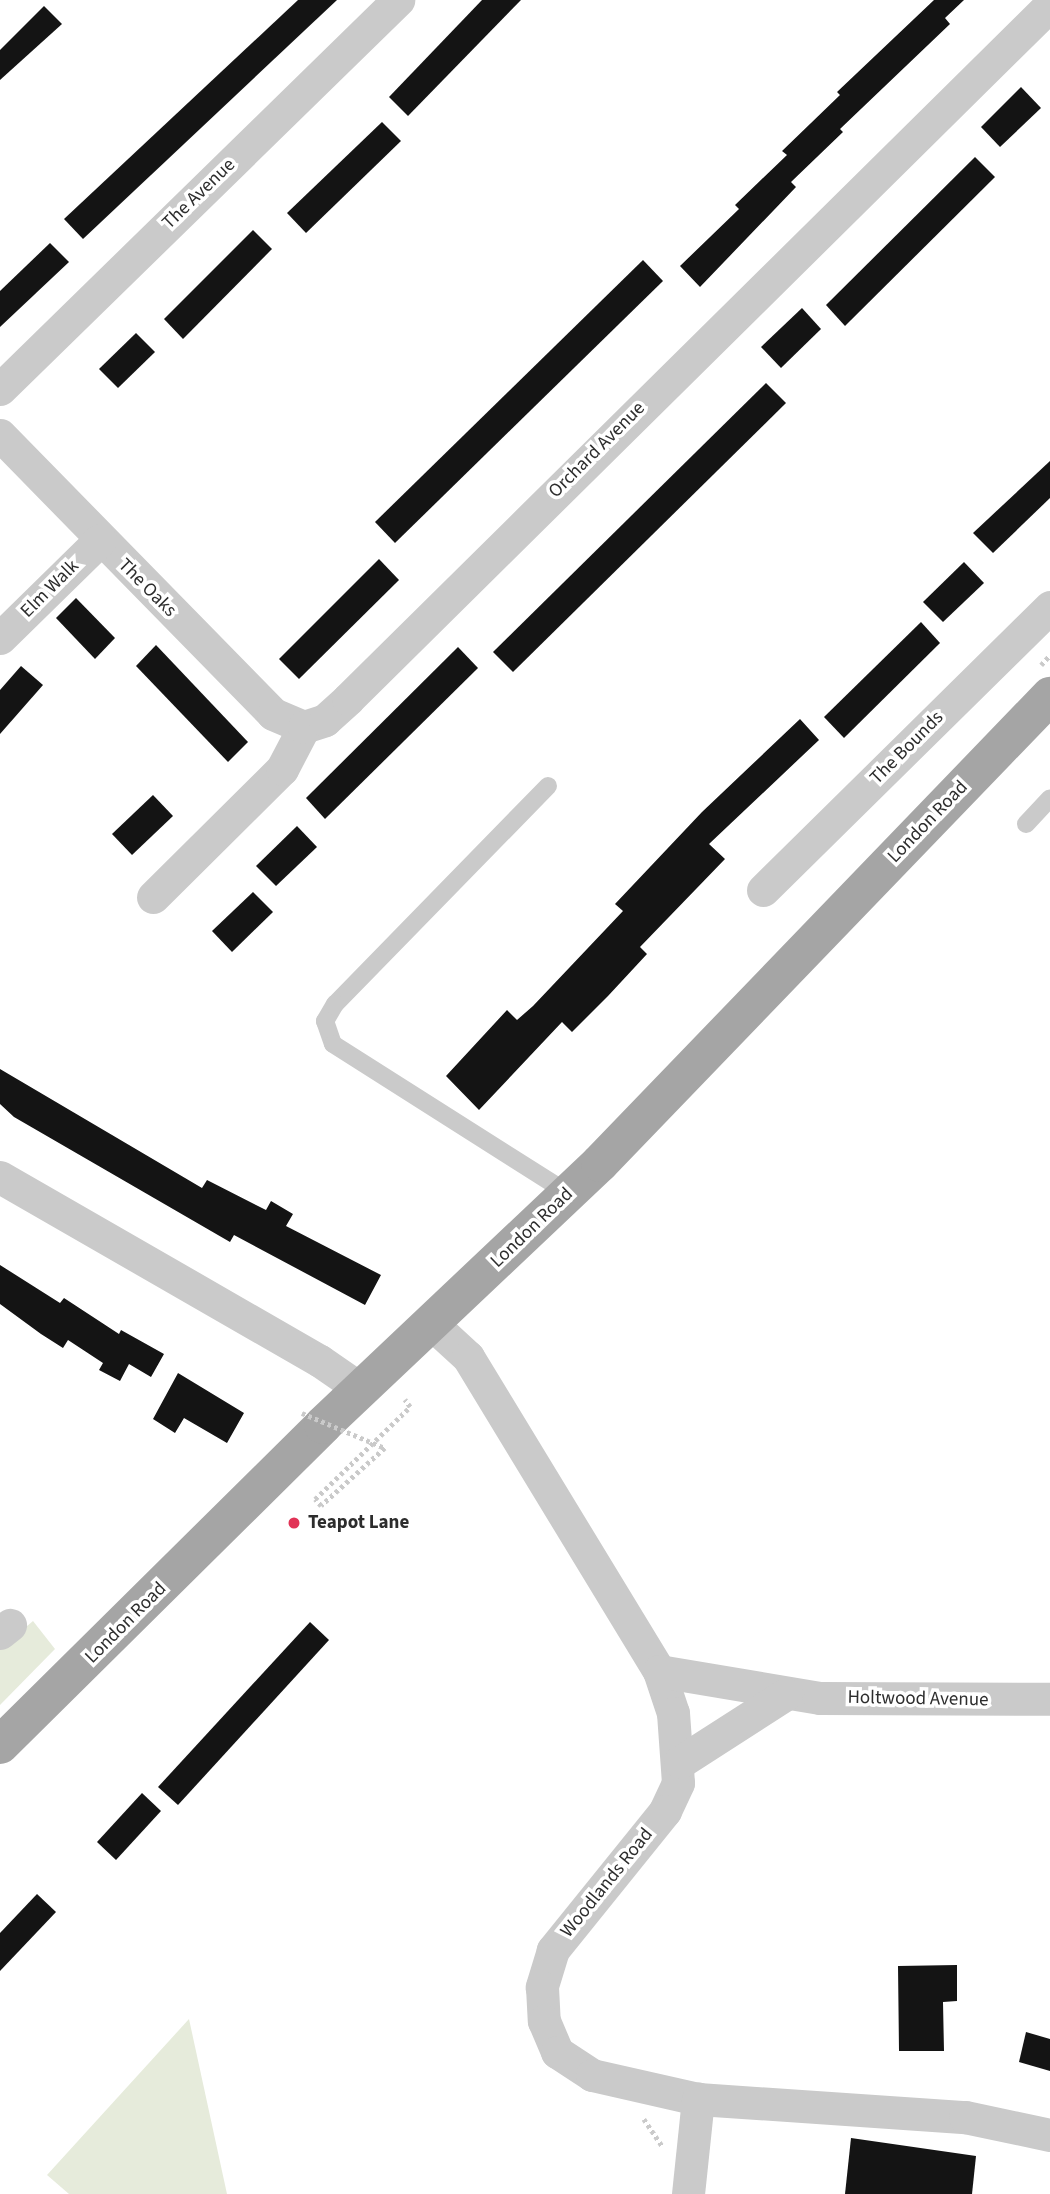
<!DOCTYPE html>
<html>
<head>
<meta charset="utf-8">
<style>
  body { margin:0 }
  #map { position:relative; width:1050px; height:2194px; overflow:hidden; background:#fff; font-family:"Source Sans 3",sans-serif }
  div>[style] { position:absolute }
  .green>* { inset:0; background:#e6ebdb }
  .building>* { inset:0; background:#141414 }
  .path>* { height:4.5px; margin-top:-2.25px; transform-origin:0; background:repeating-linear-gradient(90deg,#cacaca 0 3.5px,transparent 0 7px) }
  .lane>* { height:18px; margin:-9px; padding:0 9px; transform-origin:9px; border-radius:9px; background:#cacaca }
  .street>* { height:33px; margin:-16.5px; padding:0 16.5px; transform-origin:16.5px; border-radius:16.5px; background:#cacaca }
  .primary>* { height:38px; margin:-19px; padding:0 19px; transform-origin:19px; border-radius:19px; background:#a5a5a5 }
  .path-bridge>* { height:4.5px; margin-top:-2.25px; transform-origin:0; background:repeating-linear-gradient(90deg,#cacaca 0 3.5px,transparent 0 7px) }
  .dots>* { width:19px; height:19px; translate:-50% -50%; box-sizing:border-box; border:4px solid #fff; border-radius:50% }
  span { translate:-50% -50%; white-space:nowrap; text-align:center; line-height:1.15; -webkit-text-stroke:7px #fff; paint-order:stroke }
  .street-label { font-size:19px; color:#2d2d2d }
  .poi-label { font-size:19px; color:#2d2d2d; font-weight:700 }
  .left { translate:0 -50%; text-align:left }
</style>
</head>
<body>
<div id="map">
  <div class="green">
    <i style="clip-path:polygon(33px 1621px,55px 1649px,0 1705px,0 1649px)"></i>
    <i style="clip-path:polygon(189px 2019px,227px 2194px,69px 2194px,47px 2175px)"></i>
  </div>
  <div class="building">
    <i style="clip-path:polygon(298px 0,337px 0,83px 239px,64px 219px)"></i>
    <i style="clip-path:polygon(482px 0,521px 0,408px 116px,389px 97px)"></i>
    <i style="clip-path:polygon(934px 0,964px 0,945px 18px,950px 24px,840px 129px,843px 132px,791px 182px,796px 187px,700px 287px,680px 266px,739px 209px,735px 205px,787px 155px,782px 151px,840px 95px,837px 92px)"></i>
    <i style="clip-path:polygon(44px 6px,62px 24px,0 80px,0 50px)"></i>
    <i style="clip-path:polygon(1021px 87px,1041px 108px,1000px 147px,981px 127px)"></i>
    <i style="clip-path:polygon(382px 122px,401px 141px,306px 233px,287px 213px)"></i>
    <i style="clip-path:polygon(975px 157px,995px 177px,845px 326px,826px 305px)"></i>
    <i style="clip-path:polygon(253px 230px,272px 249px,183px 339px,164px 319px)"></i>
    <i style="clip-path:polygon(50px 243px,69px 262px,0 327px,0 291px)"></i>
    <i style="clip-path:polygon(643px 260px,663px 281px,395px 543px,375px 522px)"></i>
    <i style="clip-path:polygon(802px 308px,821px 329px,781px 368px,761px 347px)"></i>
    <i style="clip-path:polygon(136px 333px,155px 352px,118px 388px,99px 369px)"></i>
    <i style="clip-path:polygon(766px 383px,786px 403px,513px 672px,493px 652px)"></i>
    <i style="clip-path:polygon(1050px 461px,1050px 498px,993px 553px,973px 533px)"></i>
    <i style="clip-path:polygon(379px 559px,399px 580px,299px 679px,279px 659px)"></i>
    <i style="clip-path:polygon(964px 562px,984px 583px,943px 622px,923px 602px)"></i>
    <i style="clip-path:polygon(76px 598px,115px 638px,95px 659px,56px 618px)"></i>
    <i style="clip-path:polygon(921px 622px,940px 643px,844px 738px,824px 717px)"></i>
    <i style="clip-path:polygon(156px 645px,248px 742px,228px 762px,136px 666px)"></i>
    <i style="clip-path:polygon(458px 647px,478px 668px,325px 819px,306px 798px)"></i>
    <i style="clip-path:polygon(21px 666px,43px 685px,0 734px,0 690px)"></i>
    <i style="clip-path:polygon(800px 719px,819px 740px,709px 844px,725px 859px,640px 947px,647px 954px,608px 996px,572px 1032px,562px 1022px,479px 1110px,446px 1076px,507px 1010px,517px 1020px,533px 1006px,623px 911px,615px 904px,702px 812px)"></i>
    <i style="clip-path:polygon(153px 795px,173px 816px,132px 855px,112px 834px)"></i>
    <i style="clip-path:polygon(297px 826px,317px 847px,276px 886px,256px 866px)"></i>
    <i style="clip-path:polygon(253px 892px,273px 912px,232px 952px,212px 931px)"></i>
    <i style="clip-path:polygon(0 1069px,202px 1188px,207px 1180px,266px 1210px,271px 1201px,293px 1214px,286px 1226px,381px 1275px,365px 1305px,234px 1235px,230px 1242px,14px 1117px,0 1104px)"></i>
    <i style="clip-path:polygon(0 1265px,60px 1303px,64px 1298px,119px 1334px,121px 1330px,164px 1354px,151px 1377px,129px 1364px,120px 1381px,99px 1370px,103px 1363px,68px 1340px,63px 1348px,41px 1334px,0 1304px)"></i>
    <i style="clip-path:polygon(178px 1373px,244px 1413px,227px 1443px,184px 1418px,175px 1433px,153px 1419px)"></i>
    <i style="clip-path:polygon(310px 1622px,329px 1640px,178px 1805px,158px 1787px)"></i>
    <i style="clip-path:polygon(142px 1793px,161px 1811px,116px 1860px,97px 1842px)"></i>
    <i style="clip-path:polygon(37px 1894px,56px 1912px,0 1971px,0 1933px)"></i>
    <i style="clip-path:polygon(957px 1965px,957px 2001px,943px 2002px,944px 2051px,899px 2051px,898px 1966px)"></i>
    <i style="clip-path:polygon(1026px 2032px,1050px 2039px,1050px 2071px,1019px 2062px)"></i>
    <i style="clip-path:polygon(851px 2138px,976px 2156px,972px 2194px,845px 2194px)"></i>
  </div>
  <div class="path">
    <i style="left:1041px;top:665px;width:13px;rotate:-48deg"></i>
    <i style="left:385px;top:1448px;width:86px;rotate:137.8deg"></i>
    <i style="left:321px;top:1506px;width:9px;rotate:-131deg"></i>
    <i style="left:315px;top:1499px;width:132px;rotate:-44.1deg"></i>
    <i style="left:410px;top:1407px;width:9px;rotate:-126deg"></i>
    <i style="left:644px;top:2119px;width:32px;rotate:56deg"></i>
  </div>
  <div class="lane">
    <i style="left:548px;top:786px;width:305px;rotate:134.3deg"></i>
    <i style="left:335px;top:1004px;width:20px;rotate:120deg"></i>
    <i style="left:325px;top:1021px;width:24px;rotate:71deg"></i>
    <i style="left:333px;top:1044px;width:278px;rotate:32.4deg"></i>
    <i style="left:1026px;top:824px;width:35px;rotate:-47deg"></i>
  </div>
  <div class="street">
    <i style="left:0;top:389px;width:557px;rotate:-44.34deg"></i>
    <i style="left:0;top:435px;width:390px;rotate:45.6deg"></i>
    <i style="left:273px;top:714px;width:34px;rotate:23deg"></i>
    <i style="left:0;top:638px;width:140px;rotate:-44.4deg"></i>
    <i style="left:763px;top:890px;width:403px;rotate:-44.6deg"></i>
    <i style="left:153px;top:897px;width:182px;rotate:-44.8deg"></i>
    <i style="left:282px;top:769px;width:47px;rotate:-62.4deg"></i>
    <i style="left:304px;top:727px;width:22px;rotate:-18deg"></i>
    <i style="left:325px;top:720px;width:31px;rotate:-42deg"></i>
    <i style="left:348px;top:699px;width:987px;rotate:-44.67deg"></i>
    <i style="left:0;top:1177px;width:369px;rotate:29.9deg"></i>
    <i style="left:320px;top:1361px;width:51px;rotate:34.6deg"></i>
    <i style="left:432px;top:1324px;width:49px;rotate:42.5deg"></i>
    <i style="left:468px;top:1357px;width:368px;rotate:58.7deg"></i>
    <i style="left:659px;top:1671px;width:44px;rotate:71.6deg"></i>
    <i style="left:673px;top:1713px;width:70px;rotate:85.9deg"></i>
    <i style="left:678px;top:1783px;width:31px;rotate:115deg"></i>
    <i style="left:665px;top:1811px;width:179px;rotate:128.9deg"></i>
    <i style="left:553px;top:1950px;width:39px;rotate:107deg"></i>
    <i style="left:542px;top:1987px;width:34px;rotate:87deg"></i>
    <i style="left:544px;top:2021px;width:34px;rotate:67deg"></i>
    <i style="left:557px;top:2052px;width:42px;rotate:33.3deg"></i>
    <i style="left:592px;top:2075px;width:109px;rotate:12.8deg"></i>
    <i style="left:698px;top:2099px;width:268px;rotate:3.9deg"></i>
    <i style="left:965px;top:2117px;width:87px;rotate:12deg"></i>
    <i style="left:0;top:1633px;width:13px;rotate:-39deg"></i>
    <i style="left:659px;top:1671px;width:163px;rotate:9.5deg"></i>
    <i style="left:820px;top:1698px;width:230px;rotate:0.2deg"></i>
    <i style="left:680px;top:1762px;width:126px;rotate:-32.7deg"></i>
    <i style="left:688px;top:2194px;width:96px;rotate:-84deg"></i>
  </div>
  <div class="primary">
    <i style="left:0;top:1745px;width:455px;rotate:-44.7deg"></i>
    <i style="left:323px;top:1425px;width:381px;rotate:-43.4deg"></i>
    <i style="left:600px;top:1163px;width:649px;rotate:-46.06deg"></i>
  </div>
  <div class="path-bridge">
    <i style="left:302px;top:1413px;width:90px;rotate:22.9deg"></i>
  </div>
  <div class="dots">
    <i style="left:294px;top:1523px;background:#e13356"></i>
  </div>
  <div class="street-label">
    <span style="left:199px;top:194px;rotate:-44deg">The Avenue</span>
    <span style="left:597px;top:450px;rotate:-45deg">Orchard Avenue</span>
    <span style="left:147px;top:588px;rotate:45deg">The Oaks</span>
    <span style="left:50px;top:589px;rotate:-45deg">Elm Walk</span>
    <span style="left:907px;top:748px;rotate:-45deg">The Bounds</span>
    <span style="left:928px;top:822px;rotate:-46deg">London Road</span>
    <span style="left:532px;top:1228px;rotate:-44deg">London Road</span>
    <span style="left:126px;top:1623px;rotate:-45deg">London Road</span>
    <span style="left:918px;top:1699px;rotate:1deg">Holtwood Avenue</span>
    <span style="left:607px;top:1883px;rotate:-51deg">Woodlands Road</span>
  </div>
  <div class="poi-label">
    <span class="left" style="left:308px;top:1523px">Teapot Lane</span>
  </div>
</div>
</body>
</html>
